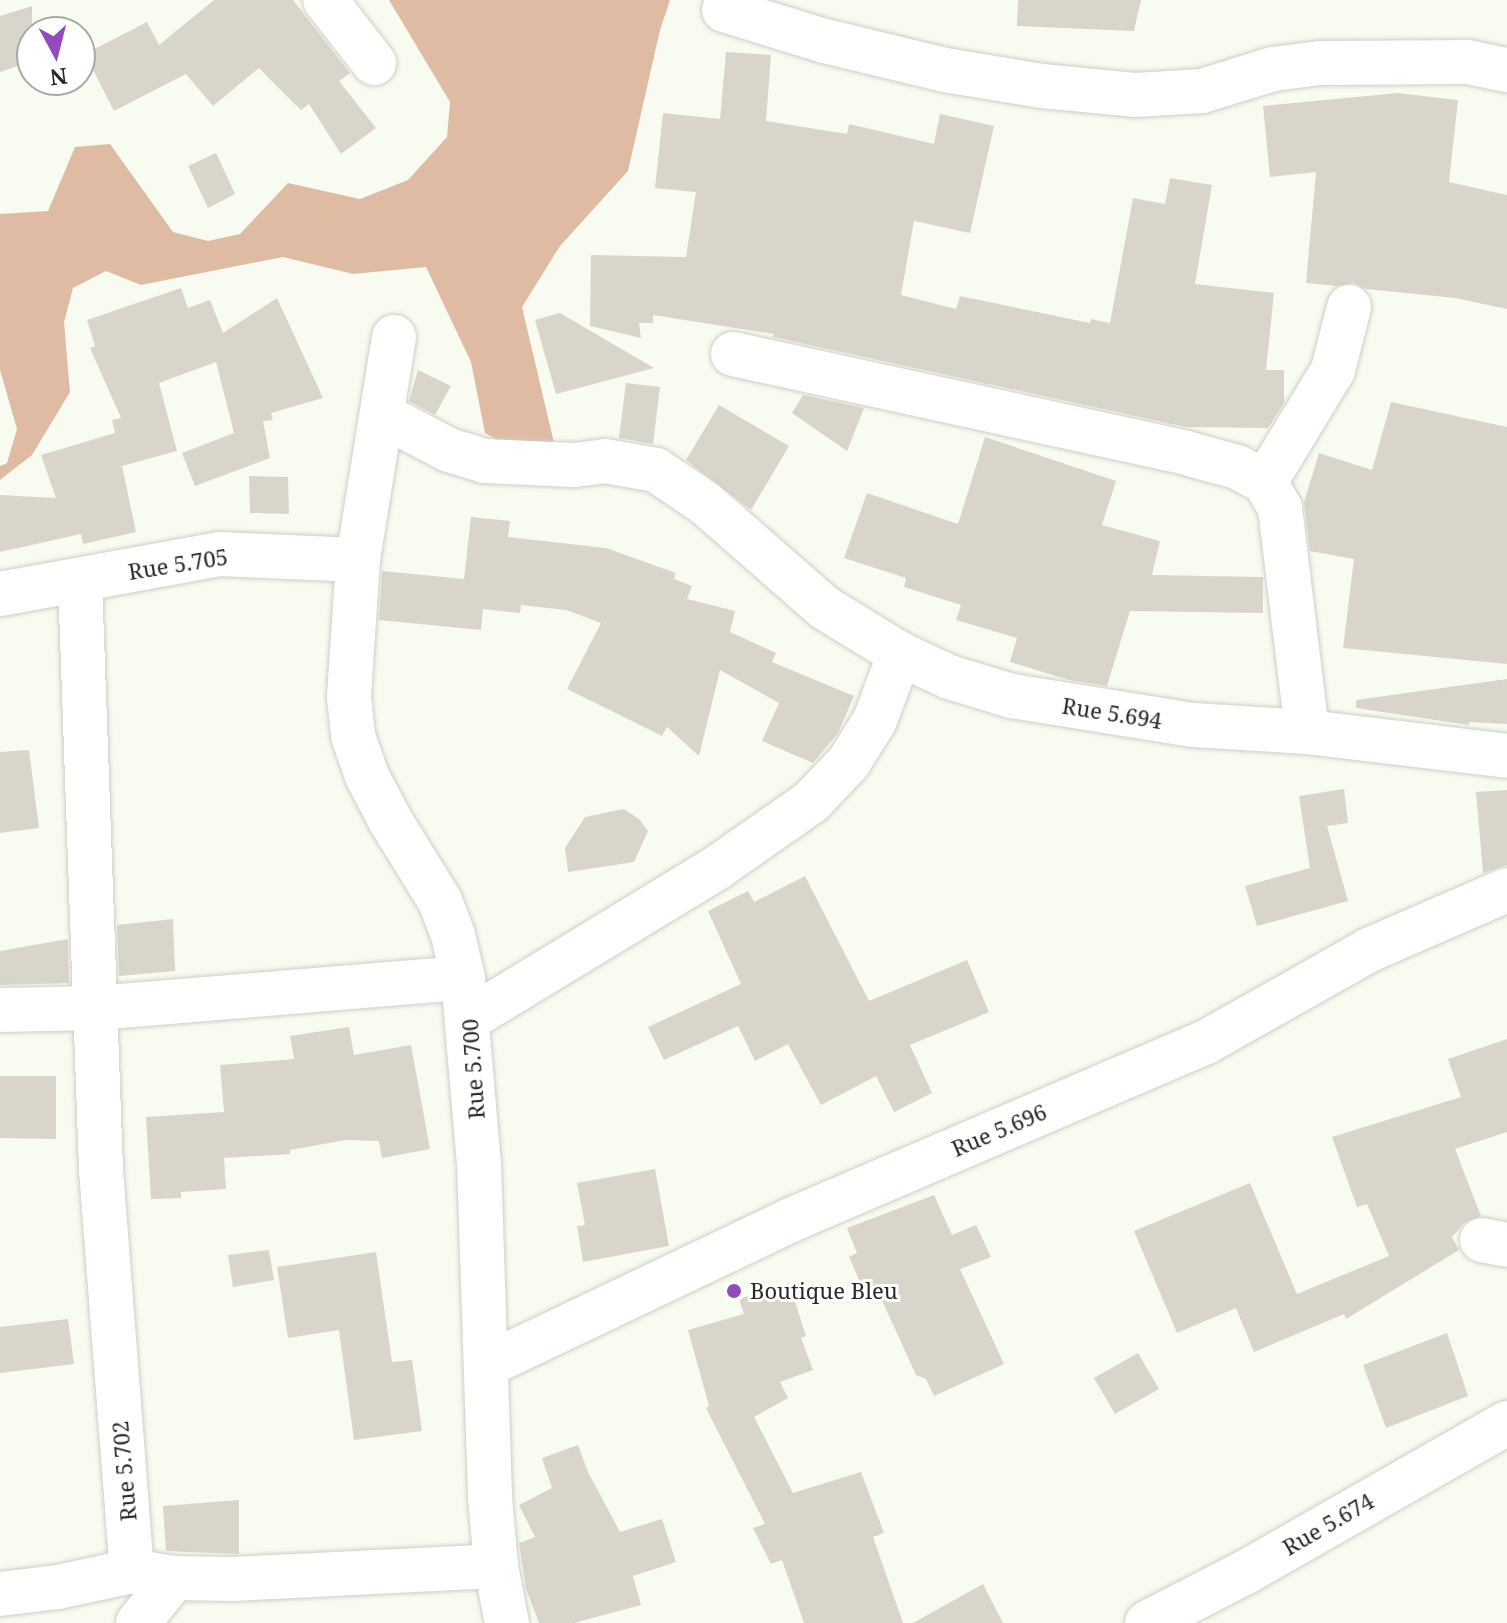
<!DOCTYPE html>
<html>
<head>
<meta charset="utf-8">
<style>
  body { margin:0 }
  #map { position:relative; width:1507px; height:1623px; overflow:hidden; background:#f8fcf0; font-family:"Noto Serif",serif }
  div>[style] { position:absolute }
  .forest>* { inset:0; background:#e0bba4 }
  .building>* { inset:0; background:#d9d5ca }
  .roads { filter:drop-shadow(0 0 2px #ccd0c5) drop-shadow(0 0 2px #ccd0c5) }
  .street>* { height:44px; margin:-22px; padding:0 22px; transform-origin:22px; border-radius:22px; background:#fff }
  .dots>* { width:22px; height:22px; translate:-50% -50%; box-sizing:border-box; border:4px solid #fff; border-radius:50% }
  span { translate:-50% -50%; white-space:nowrap; text-align:center; line-height:1.15; -webkit-text-stroke:6px #fff; paint-order:stroke }
  .street-label { font-size:22px; color:#272925 }
  .poi-label { font-size:22px; color:#272925 }
  .left { translate:0 -50%; text-align:left }
  .north { position:absolute; left:16px; top:16px; width:80px; height:80px; box-sizing:border-box; background:#fff; border:2px solid #a9a9a8; border-radius:50%; rotate:173deg; font-size:22px; font-weight:700; line-height:32px; text-align:center; color:#272925 }
  .north::after { content:''; display:block; margin:auto; width:28px; height:36px; background:#914bbf; clip-path:polygon(50% 0,100% 100%,50% 72%,0 100%) }
</style>
</head>
<body>
<div id="map">
  <div class="forest">
    <i style="clip-path:polygon(389px 0,670px 0,660px 30px,628px 171px,560px 246px,522px 307px,554px 443px,519px 452px,485px 433px,471px 362px,426px 267px,353px 274px,283px 257px,141px 285px,106px 271px,73px 288px,64px 322px,70px 392px,32px 455px,0 480px,0 466px,7px 463px,17px 429px,0 370px,0 214px,48px 211px,75px 147px,110px 144px,173px 232px,208px 241px,240px 234px,288px 183px,360px 199px,408px 180px,447px 137px,450px 102px)"></i>
  </div>
  <div class="building">
    <i style="clip-path:polygon(214px 0,293px 0,350px 73px,339px 81px,376px 128px,341px 154px,309px 104px,301px 110px,259px 68px,213px 106px,186px 74px,114px 111px,85px 54px,147px 22px,159px 45px)"></i>
    <i style="clip-path:polygon(1018px 0,1141px 0,1134px 31px,1017px 26px)"></i>
    <i style="clip-path:polygon(32px 6px,32px 61px,0 72px,0 16px)"></i>
    <i style="clip-path:polygon(726px 52px,771px 55px,766px 121px,847px 134px,849px 124px,934px 144px,940px 114px,994px 126px,970px 233px,914px 221px,901px 295px,956px 309px,960px 296px,1090px 323px,1091px 319px,1110px 323px,1133px 198px,1165px 204px,1170px 178px,1212px 185px,1195px 284px,1274px 293px,1266px 370px,1284px 370px,1284px 403px,1268px 428px,1186px 427px,773px 337px,774px 334px,653px 315px,653px 323px,639px 323px,641px 338px,590px 326px,591px 255px,686px 257px,696px 192px,655px 188px,663px 113px,720px 119px)"></i>
    <i style="clip-path:polygon(1398px 93px,1458px 100px,1449px 182px,1507px 195px,1507px 309px,1455px 298px,1366px 289px,1354px 283px,1336px 286px,1306px 283px,1316px 172px,1270px 177px,1263px 106px)"></i>
    <i style="clip-path:polygon(216px 153px,235px 194px,208px 208px,188px 166px)"></i>
    <i style="clip-path:polygon(181px 288px,188px 308px,210px 300px,223px 333px,277px 298px,323px 398px,271px 413px,273px 420px,263px 421px,270px 458px,195px 486px,182px 453px,234px 433px,216px 362px,159px 383px,177px 451px,122px 466px,136px 532px,83px 544px,81px 534px,0 552px,0 495px,56px 498px,41px 455px,115px 433px,112px 420px,121px 418px,90px 348px,95px 346px,87px 320px)"></i>
    <i style="clip-path:polygon(560px 313px,654px 368px,556px 394px,535px 320px)"></i>
    <i style="clip-path:polygon(418px 370px,451px 386px,435px 415px,409px 401px)"></i>
    <i style="clip-path:polygon(626px 383px,660px 387px,653px 444px,619px 438px)"></i>
    <i style="clip-path:polygon(803px 395px,864px 408px,847px 451px,792px 413px)"></i>
    <i style="clip-path:polygon(1391px 402px,1507px 427px,1507px 664px,1343px 648px,1354px 559px,1310px 551px,1304px 502px,1319px 453px,1372px 470px)"></i>
    <i style="clip-path:polygon(719px 405px,789px 446px,751px 510px,686px 460px)"></i>
    <i style="clip-path:polygon(985px 437px,1116px 481px,1102px 525px,1160px 541px,1152px 575px,1263px 577px,1263px 613px,1130px 611px,1107px 686px,1069px 680px,1010px 662px,1017px 638px,956px 620px,961px 605px,904px 587px,906px 578px,844px 558px,867px 493px,958px 524px)"></i>
    <i style="clip-path:polygon(249px 476px,288px 477px,289px 514px,250px 513px)"></i>
    <i style="clip-path:polygon(471px 517px,510px 521px,508px 537px,606px 548px,676px 573px,674px 579px,692px 586px,687px 599px,735px 611px,730px 632px,776px 653px,772px 662px,854px 696px,838px 733px,813px 763px,762px 741px,779px 703px,720px 670px,699px 756px,667px 727px,662px 736px,567px 689px,601px 623px,566px 610px,521px 605px,520px 613px,483px 609px,481px 630px,379px 620px,382px 571px,464px 579px)"></i>
    <i style="clip-path:polygon(1507px 679px,1507px 724px,1469px 722px,1469px 725px,1356px 708px,1356px 700px)"></i>
    <i style="clip-path:polygon(29px 750px,39px 828px,0 833px,0 752px)"></i>
    <i style="clip-path:polygon(1344px 789px,1348px 823px,1327px 826px,1348px 901px,1257px 926px,1245px 886px,1310px 868px,1299px 796px)"></i>
    <i style="clip-path:polygon(1507px 790px,1507px 865px,1483px 873px,1476px 792px)"></i>
    <i style="clip-path:polygon(624px 809px,639px 819px,648px 831px,634px 862px,568px 872px,565px 848px,585px 817px)"></i>
    <i style="clip-path:polygon(805px 876px,869px 1001px,967px 960px,989px 1012px,910px 1045px,932px 1093px,894px 1112px,876px 1076px,821px 1105px,788px 1044px,755px 1061px,738px 1026px,664px 1060px,648px 1027px,741px 984px,708px 911px,748px 891px,754px 902px)"></i>
    <i style="clip-path:polygon(173px 919px,175px 971px,119px 976px,117px 925px)"></i>
    <i style="clip-path:polygon(68px 939px,69px 983px,0 985px,0 951px)"></i>
    <i style="clip-path:polygon(349px 1027px,354px 1055px,411px 1045px,430px 1149px,382px 1158px,379px 1141px,346px 1140px,290px 1150px,290px 1154px,224px 1158px,226px 1189px,181px 1192px,181px 1198px,151px 1199px,146px 1117px,224px 1112px,220px 1065px,294px 1059px,290px 1036px)"></i>
    <i style="clip-path:polygon(1507px 1039px,1507px 1132px,1455px 1149px,1481px 1216px,1464px 1223px,1452px 1237px,1459px 1250px,1346px 1319px,1344px 1314px,1254px 1352px,1236px 1308px,1177px 1333px,1134px 1231px,1250px 1183px,1297px 1294px,1389px 1256px,1367px 1204px,1357px 1207px,1332px 1137px,1461px 1097px,1448px 1059px)"></i>
    <i style="clip-path:polygon(0 1076px,56px 1076px,56px 1139px,0 1138px)"></i>
    <i style="clip-path:polygon(655px 1169px,669px 1246px,583px 1262px,577px 1226px,585px 1225px,577px 1183px)"></i>
    <i style="clip-path:polygon(934px 1195px,952px 1235px,976px 1225px,991px 1257px,960px 1269px,1004px 1364px,934px 1396px,926px 1379px,916px 1375px,881px 1298px,876px 1301px,870px 1286px,863px 1289px,849px 1257px,857px 1253px,847px 1228px)"></i>
    <i style="clip-path:polygon(269px 1250px,274px 1280px,233px 1287px,228px 1255px)"></i>
    <i style="clip-path:polygon(376px 1252px,392px 1362px,412px 1360px,422px 1431px,354px 1440px,339px 1330px,288px 1338px,277px 1267px)"></i>
    <i style="clip-path:polygon(789px 1283px,806px 1336px,801px 1338px,813px 1370px,780px 1382px,788px 1398px,754px 1417px,793px 1493px,861px 1472px,884px 1533px,873px 1537px,903px 1623px,804px 1623px,782px 1560px,771px 1564px,753px 1528px,765px 1524px,706px 1408px,709px 1406px,688px 1330px,744px 1314px,739px 1299px)"></i>
    <i style="clip-path:polygon(68px 1319px,74px 1364px,0 1373px,0 1327px)"></i>
    <i style="clip-path:polygon(1447px 1333px,1468px 1396px,1386px 1428px,1363px 1365px)"></i>
    <i style="clip-path:polygon(1138px 1353px,1159px 1389px,1115px 1414px,1094px 1378px)"></i>
    <i style="clip-path:polygon(578px 1445px,588px 1472px,620px 1532px,662px 1519px,676px 1562px,633px 1576px,641px 1605px,574px 1623px,539px 1623px,526px 1589px,519px 1543px,535px 1537px,519px 1505px,552px 1488px,542px 1458px)"></i>
    <i style="clip-path:polygon(239px 1500px,239px 1554px,166px 1551px,163px 1506px)"></i>
    <i style="clip-path:polygon(983px 1584px,1003px 1623px,913px 1623px)"></i>
  </div>
  <div class="roads">
    <div class="street">
      <i style="left:325px;top:0;width:80px;rotate:52.1deg"></i>
      <i style="left:724px;top:10px;width:106px;rotate:17.1deg"></i>
      <i style="left:825px;top:41px;width:123px;rotate:13.6deg"></i>
      <i style="left:945px;top:70px;width:98px;rotate:9.4deg"></i>
      <i style="left:1042px;top:86px;width:93px;rotate:5.5deg"></i>
      <i style="left:1135px;top:95px;width:67px;rotate:-3.4deg"></i>
      <i style="left:1202px;top:91px;width:74px;rotate:-17.2deg"></i>
      <i style="left:1273px;top:69px;width:47px;rotate:-7.3deg"></i>
      <i style="left:1320px;top:63px;width:148px;rotate:-0.4deg"></i>
      <i style="left:1468px;top:62px;width:40px;rotate:12deg"></i>
      <i style="left:394px;top:337px;width:226px;rotate:99.2deg"></i>
      <i style="left:358px;top:560px;width:137px;rotate:93.8deg"></i>
      <i style="left:349px;top:697px;width:39px;rotate:84deg"></i>
      <i style="left:353px;top:736px;width:42px;rotate:70.7deg"></i>
      <i style="left:367px;top:776px;width:50px;rotate:62.4deg"></i>
      <i style="left:390px;top:820px;width:95px;rotate:58.3deg"></i>
      <i style="left:440px;top:901px;width:36px;rotate:69deg"></i>
      <i style="left:453px;top:935px;width:44px;rotate:76.9deg"></i>
      <i style="left:733px;top:354px;width:464px;rotate:12.3deg"></i>
      <i style="left:1186px;top:453px;width:53px;rotate:15.4deg"></i>
      <i style="left:1237px;top:467px;width:32px;rotate:28deg"></i>
      <i style="left:1265px;top:482px;width:30px;rotate:60deg"></i>
      <i style="left:1280px;top:508px;width:226px;rotate:83.1deg"></i>
      <i style="left:382px;top:415px;width:76px;rotate:27.6deg"></i>
      <i style="left:449px;top:450px;width:37px;rotate:17deg"></i>
      <i style="left:484px;top:461px;width:90px;rotate:2.5deg"></i>
      <i style="left:574px;top:465px;width:31px;rotate:-7deg"></i>
      <i style="left:605px;top:461px;width:52px;rotate:10deg"></i>
      <i style="left:656px;top:470px;width:59px;rotate:34deg"></i>
      <i style="left:705px;top:503px;width:159px;rotate:41.2deg"></i>
      <i style="left:825px;top:608px;width:88px;rotate:31.5deg"></i>
      <i style="left:900px;top:654px;width:54px;rotate:25.1deg"></i>
      <i style="left:949px;top:677px;width:66px;rotate:16.8deg"></i>
      <i style="left:1012px;top:696px;width:183px;rotate:9.1deg"></i>
      <i style="left:1193px;top:725px;width:114px;rotate:3.5deg"></i>
      <i style="left:1307px;top:732px;width:201px;rotate:6.8deg"></i>
      <i style="left:1265px;top:482px;width:131px;rotate:-58.7deg"></i>
      <i style="left:1333px;top:370px;width:65px;rotate:-75.7deg"></i>
      <i style="left:80px;top:581px;width:589px;rotate:87.96deg"></i>
      <i style="left:101px;top:1170px;width:402px;rotate:85.6deg"></i>
      <i style="left:132px;top:1571px;width:43px;rotate:9.5deg"></i>
      <i style="left:174px;top:1578px;width:58px;rotate:1deg"></i>
      <i style="left:232px;top:1579px;width:264px;rotate:-2.8deg"></i>
      <i style="left:0;top:594px;width:224px;rotate:-10.3deg"></i>
      <i style="left:220px;top:554px;width:138px;rotate:2.5deg"></i>
      <i style="left:0;top:1010px;width:96px;rotate:-1.2deg"></i>
      <i style="left:96px;top:1008px;width:368px;rotate:-4.7deg"></i>
      <i style="left:463px;top:978px;width:186px;rotate:85.1deg"></i>
      <i style="left:479px;top:1163px;width:334px;rotate:88.1deg"></i>
      <i style="left:490px;top:1497px;width:69px;rotate:85deg"></i>
      <i style="left:496px;top:1566px;width:58px;rotate:79.1deg"></i>
      <i style="left:470px;top:1018px;width:290px;rotate:-31.3deg"></i>
      <i style="left:718px;top:867px;width:113px;rotate:-35deg"></i>
      <i style="left:811px;top:802px;width:55px;rotate:-46.5deg"></i>
      <i style="left:849px;top:762px;width:49px;rotate:-58.2deg"></i>
      <i style="left:875px;top:720px;width:71px;rotate:-69.3deg"></i>
      <i style="left:1482px;top:1240px;width:25px;rotate:11deg"></i>
      <i style="left:487px;top:1365px;width:339px;rotate:-25.5deg"></i>
      <i style="left:793px;top:1219px;width:449px;rotate:-23.2deg"></i>
      <i style="left:1206px;top:1042px;width:187px;rotate:-29.4deg"></i>
      <i style="left:1369px;top:950px;width:150px;rotate:-23.5deg"></i>
      <i style="left:0;top:1594px;width:58px;rotate:-6.9deg"></i>
      <i style="left:58px;top:1587px;width:76px;rotate:-12.2deg"></i>
      <i style="left:138px;top:1623px;width:58px;rotate:-51.3deg"></i>
      <i style="left:1147px;top:1623px;width:111px;rotate:-27.3deg"></i>
      <i style="left:1246px;top:1572px;width:301px;rotate:-29.7deg"></i>
    </div>
  </div>
  <div class="dots">
    <i style="left:734px;top:1291px;background:#914bbf"></i>
  </div>
  <div class="street-label">
    <span style="left:178px;top:564px;rotate:-9deg">Rue 5.705</span>
    <span style="left:1112px;top:713px;rotate:9deg">Rue 5.694</span>
    <span style="left:473px;top:1069px;rotate:-94deg">Rue 5.700</span>
    <span style="left:999px;top:1130px;rotate:-23deg">Rue 5.696</span>
    <span style="left:124px;top:1471px;rotate:-95deg">Rue 5.702</span>
    <span style="left:1328px;top:1524px;rotate:-30deg">Rue 5.674</span>
  </div>
  <div class="poi-label">
    <span class="left" style="left:750px;top:1291px">Boutique Bleu</span>
  </div>
  <div class="north">N</div>
</div>
</body>
</html>
